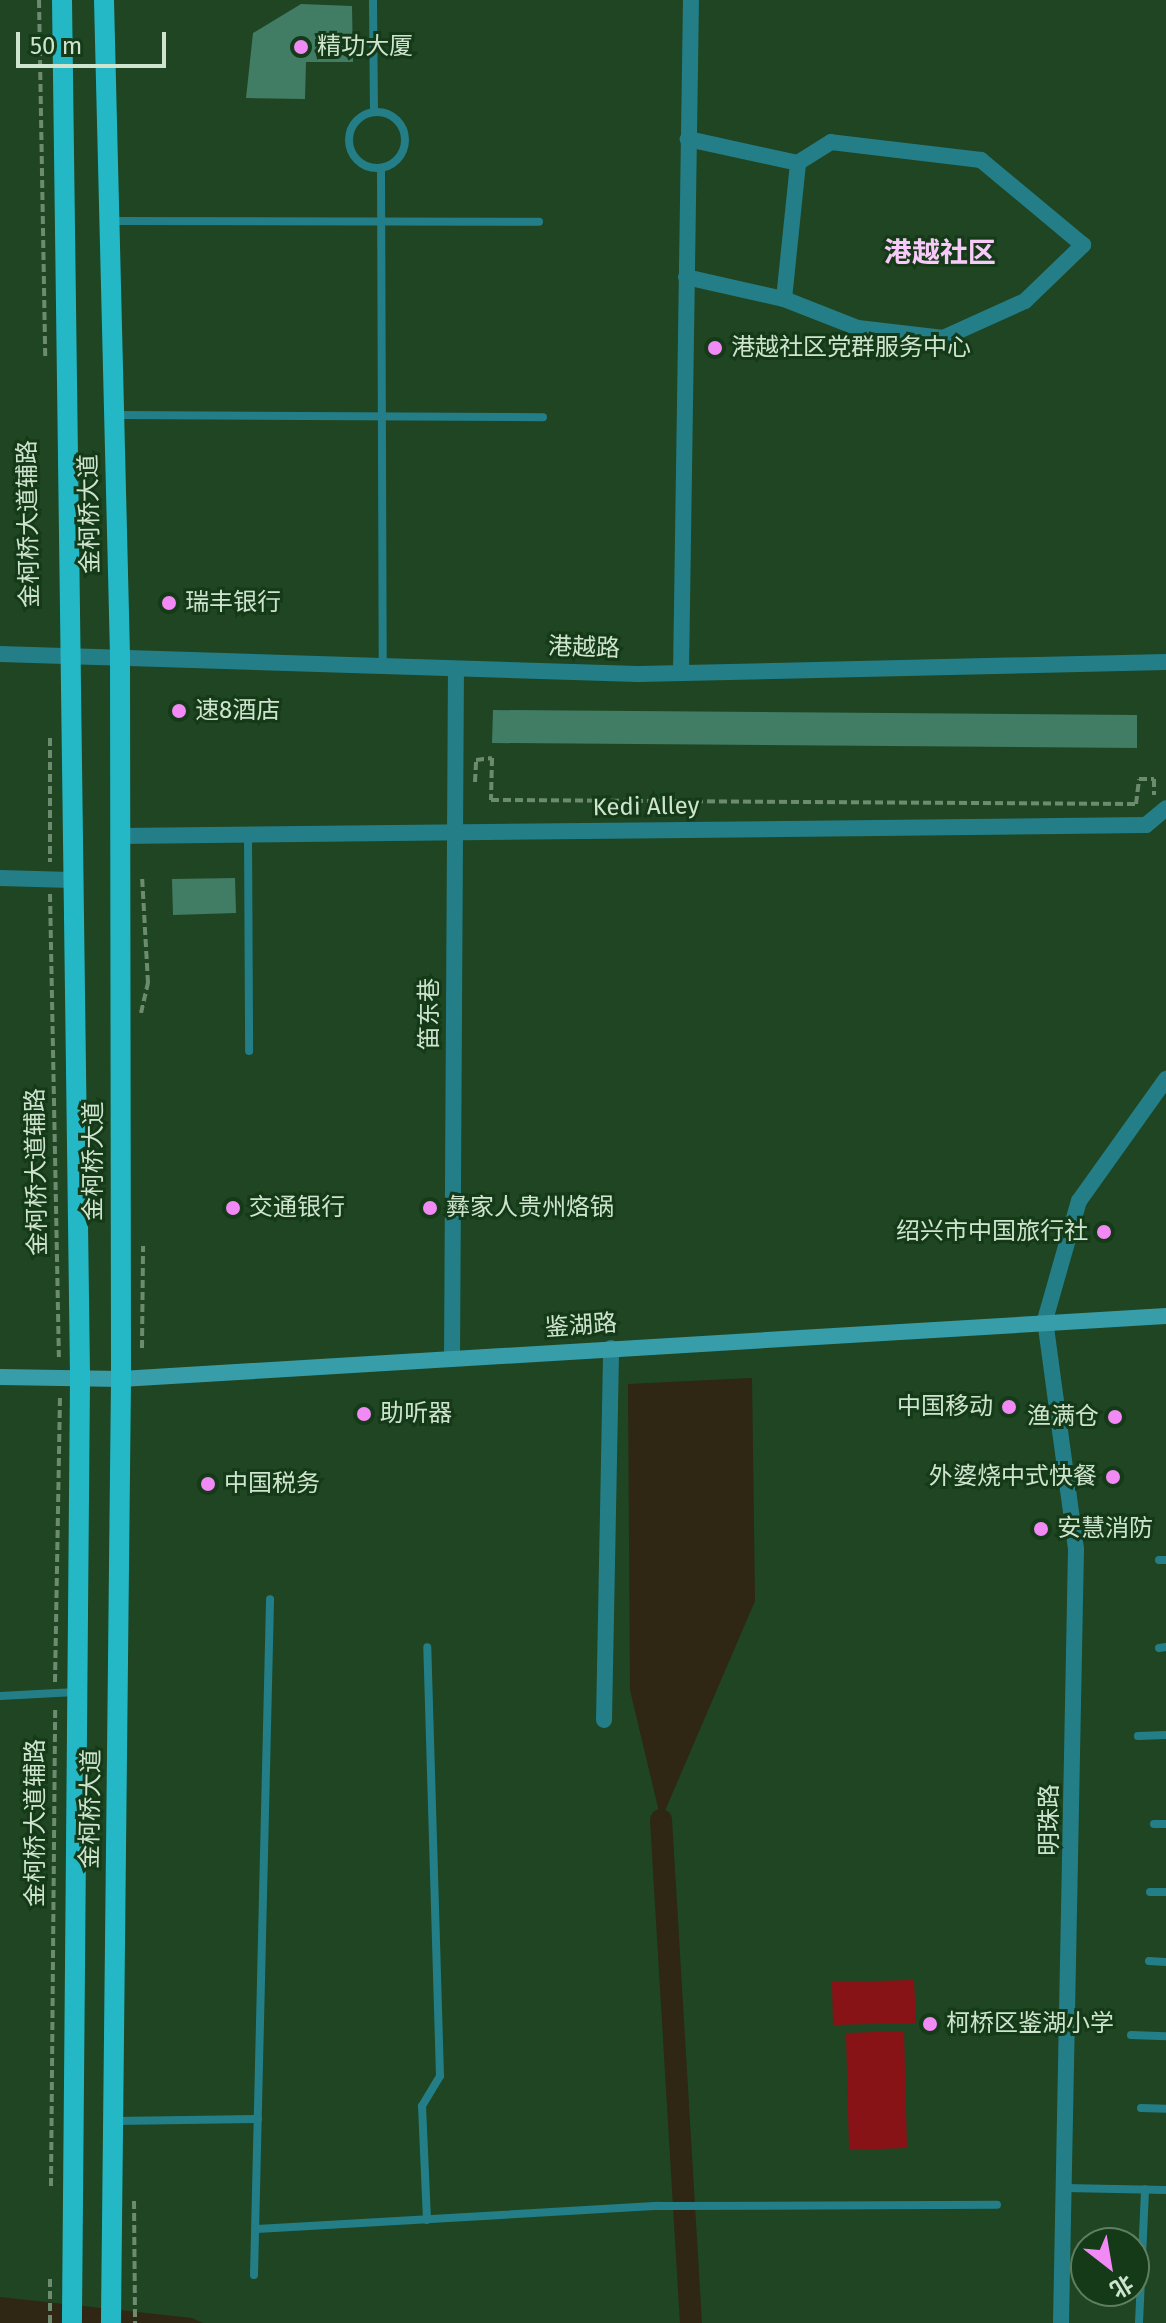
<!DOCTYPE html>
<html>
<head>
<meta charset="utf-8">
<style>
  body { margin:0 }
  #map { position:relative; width:1166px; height:2323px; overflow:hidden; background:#1f4522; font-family:"Fira Sans","Noto Sans SC",sans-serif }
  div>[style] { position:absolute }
  .green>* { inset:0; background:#881317 }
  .water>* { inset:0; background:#2f2613 }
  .canal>* { height:22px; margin:-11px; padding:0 11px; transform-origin:11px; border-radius:11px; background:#2f2613 }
  .building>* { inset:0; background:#417c65 }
  .path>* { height:4px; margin-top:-2px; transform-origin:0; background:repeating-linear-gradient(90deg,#6d8b6f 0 8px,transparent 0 12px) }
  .lane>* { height:8px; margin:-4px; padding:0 4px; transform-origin:4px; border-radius:4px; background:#247e88 }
  .lane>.ring { margin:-4px; padding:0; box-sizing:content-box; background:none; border:8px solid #247e88; border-radius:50% }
  .street>* { height:16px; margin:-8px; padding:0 8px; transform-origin:8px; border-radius:8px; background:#247e88 }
  .secondary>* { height:16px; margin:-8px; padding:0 8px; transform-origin:8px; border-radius:8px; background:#379da9 }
  .primary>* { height:20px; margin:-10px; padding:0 10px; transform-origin:10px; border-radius:10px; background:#24b8c7 }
  .dots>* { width:22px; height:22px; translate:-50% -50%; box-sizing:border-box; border:4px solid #143a18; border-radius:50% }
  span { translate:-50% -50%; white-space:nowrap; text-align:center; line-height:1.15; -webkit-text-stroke:6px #143a18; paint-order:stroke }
  .poi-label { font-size:24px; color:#cfe4cf }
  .left { translate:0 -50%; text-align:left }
  .right { translate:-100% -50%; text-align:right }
  .street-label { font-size:24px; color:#cfe4cf }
  .quarter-label { font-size:28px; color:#f8caf9; font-weight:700 }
  .north { position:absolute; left:1070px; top:2227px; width:80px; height:80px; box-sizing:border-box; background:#143a18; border:2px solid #5f7e61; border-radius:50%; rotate:149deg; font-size:22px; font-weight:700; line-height:32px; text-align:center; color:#cfe4cf }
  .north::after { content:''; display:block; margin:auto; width:28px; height:36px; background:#f18af4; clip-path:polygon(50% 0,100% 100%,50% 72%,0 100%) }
  .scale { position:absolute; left:16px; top:32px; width:150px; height:36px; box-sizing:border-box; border:4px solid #cfe4cf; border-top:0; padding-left:10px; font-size:24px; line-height:28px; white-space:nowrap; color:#cfe4cf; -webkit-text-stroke:6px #143a18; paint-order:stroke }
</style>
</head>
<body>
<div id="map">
  <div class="green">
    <i style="clip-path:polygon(914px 1980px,916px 2023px,833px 2025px,832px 1982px)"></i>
    <i style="clip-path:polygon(904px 2031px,907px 2148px,849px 2150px,846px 2033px)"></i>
  </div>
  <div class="water">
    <i style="clip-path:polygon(752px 1378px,755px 1601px,661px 1820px,630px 1690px,628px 1384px)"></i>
    <i style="clip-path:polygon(0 2297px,192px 2318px,203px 2323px,0 2323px)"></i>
  </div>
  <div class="canal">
    <i style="left:661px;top:1820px;width:504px;rotate:86.59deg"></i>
  </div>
  <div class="building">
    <i style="clip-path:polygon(301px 4px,352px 6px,353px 62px,306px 62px,305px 99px,246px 98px,253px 33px)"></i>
    <i style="clip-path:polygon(493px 710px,1137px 715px,1137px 748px,492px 743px)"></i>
    <i style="clip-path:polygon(235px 878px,236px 913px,173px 915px,172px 879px)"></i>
  </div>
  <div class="path">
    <i style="left:39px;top:0;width:358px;rotate:89deg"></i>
    <i style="left:50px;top:738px;width:124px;rotate:90deg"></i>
    <i style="left:475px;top:782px;width:22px;rotate:-87deg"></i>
    <i style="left:476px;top:760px;width:16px;rotate:-7deg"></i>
    <i style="left:492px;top:758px;width:42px;rotate:91.4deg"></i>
    <i style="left:491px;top:800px;width:645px;rotate:0.36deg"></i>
    <i style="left:1136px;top:804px;width:25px;rotate:-83deg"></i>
    <i style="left:1139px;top:779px;width:15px"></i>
    <i style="left:1154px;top:779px;width:16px;rotate:90deg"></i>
    <i style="left:50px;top:894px;width:463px;rotate:88.9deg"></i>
    <i style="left:141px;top:1013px;width:31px;rotate:-77deg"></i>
    <i style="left:148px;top:983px;width:108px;rotate:-93.2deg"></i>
    <i style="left:142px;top:1348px;width:102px;rotate:-89.4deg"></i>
    <i style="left:55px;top:1682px;width:286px;rotate:-89deg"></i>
    <i style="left:51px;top:2186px;width:480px;rotate:-89.5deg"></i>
    <i style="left:134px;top:2201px;width:122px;rotate:89.5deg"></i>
    <i style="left:50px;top:2323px;width:45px;rotate:-90deg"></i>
  </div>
  <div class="lane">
    <i style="left:373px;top:0;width:111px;rotate:89.5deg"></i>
    <i class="ring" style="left:349px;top:112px;width:48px;height:48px"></i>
    <i style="left:381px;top:169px;width:497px;rotate:89.8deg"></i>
    <i style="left:110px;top:221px;width:429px;rotate:0.1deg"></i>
    <i style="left:114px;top:415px;width:429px;rotate:0.3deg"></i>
    <i style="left:248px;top:835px;width:216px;rotate:89.7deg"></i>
    <i style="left:1159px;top:1560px;width:7px"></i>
    <i style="left:1159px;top:1648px;width:7px;rotate:-8deg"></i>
    <i style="left:0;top:1696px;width:76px;rotate:-3deg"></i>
    <i style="left:1138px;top:1736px;width:28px;rotate:-2deg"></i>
    <i style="left:1154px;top:1824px;width:12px"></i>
    <i style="left:1150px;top:1892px;width:16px"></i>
    <i style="left:1149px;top:1961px;width:17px;rotate:3deg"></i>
    <i style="left:1131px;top:2035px;width:35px;rotate:2deg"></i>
    <i style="left:1141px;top:2108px;width:25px;rotate:2deg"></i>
    <i style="left:114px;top:2121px;width:144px;rotate:-0.8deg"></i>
    <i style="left:1065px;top:2188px;width:101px;rotate:1.1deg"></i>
    <i style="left:427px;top:2220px;width:114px;rotate:-92.5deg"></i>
    <i style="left:422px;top:2106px;width:35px;rotate:-59deg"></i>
    <i style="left:440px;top:2076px;width:429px;rotate:-91.7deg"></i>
    <i style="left:257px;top:2229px;width:402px;rotate:-3.3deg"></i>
    <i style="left:658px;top:2206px;width:339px;rotate:-0.2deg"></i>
    <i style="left:254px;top:2275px;width:676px;rotate:-88.64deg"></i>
    <i style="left:1139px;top:2323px;width:134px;rotate:-87.4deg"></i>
  </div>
  <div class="street">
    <i style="left:686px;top:277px;width:100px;rotate:12.7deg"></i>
    <i style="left:784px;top:299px;width:79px;rotate:21.4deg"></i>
    <i style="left:858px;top:328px;width:86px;rotate:6.7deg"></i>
    <i style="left:943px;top:338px;width:90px;rotate:-24.3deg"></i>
    <i style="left:1025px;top:301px;width:81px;rotate:-44deg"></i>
    <i style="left:1083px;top:245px;width:133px;rotate:-140.2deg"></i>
    <i style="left:981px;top:160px;width:151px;rotate:-173.2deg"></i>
    <i style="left:831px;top:142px;width:39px;rotate:148deg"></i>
    <i style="left:798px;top:163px;width:113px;rotate:-167.7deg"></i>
    <i style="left:784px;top:299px;width:137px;rotate:-84.1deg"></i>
    <i style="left:0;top:654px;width:638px;rotate:1.8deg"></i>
    <i style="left:638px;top:674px;width:528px;rotate:-1.3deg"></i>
    <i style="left:681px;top:673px;width:673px;rotate:-89.15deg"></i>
    <i style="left:120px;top:836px;width:1026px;rotate:-0.61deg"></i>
    <i style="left:1146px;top:825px;width:26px;rotate:-40deg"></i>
    <i style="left:0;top:878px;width:71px;rotate:1.6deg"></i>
    <i style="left:452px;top:1359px;width:690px;rotate:-89.67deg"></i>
    <i style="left:604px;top:1720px;width:372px;rotate:-88.9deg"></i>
    <i style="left:1061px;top:2323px;width:774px;rotate:-88.89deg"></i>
    <i style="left:1076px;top:1549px;width:231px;rotate:-97.7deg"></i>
    <i style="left:1045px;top:1320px;width:124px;rotate:-74.1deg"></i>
    <i style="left:1079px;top:1201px;width:150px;rotate:-54.5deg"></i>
  </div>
  <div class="secondary">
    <i style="left:0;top:1377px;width:121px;rotate:0.9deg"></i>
    <i style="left:121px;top:1379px;width:1047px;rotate:-3.45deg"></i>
  </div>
  <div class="primary">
    <i style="left:62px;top:0;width:1380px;rotate:89.25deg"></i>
    <i style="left:80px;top:1380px;width:943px;rotate:90.49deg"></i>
    <i style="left:104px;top:0;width:657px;rotate:88.6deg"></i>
    <i style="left:120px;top:657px;width:722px;rotate:89.92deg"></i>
    <i style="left:121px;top:1379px;width:944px;rotate:90.61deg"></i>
  </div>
  <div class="dots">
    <i style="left:301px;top:47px;background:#f18af4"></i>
    <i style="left:715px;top:348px;background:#f18af4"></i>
    <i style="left:169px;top:603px;background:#f18af4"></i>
    <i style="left:179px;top:711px;background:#f18af4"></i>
    <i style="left:233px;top:1208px;background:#f18af4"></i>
    <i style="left:430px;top:1208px;background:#f18af4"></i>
    <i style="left:1104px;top:1232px;background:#f18af4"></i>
    <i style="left:1009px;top:1407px;background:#f18af4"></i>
    <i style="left:364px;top:1414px;background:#f18af4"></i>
    <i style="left:1115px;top:1417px;background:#f18af4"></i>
    <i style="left:1113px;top:1477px;background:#f18af4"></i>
    <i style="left:208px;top:1484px;background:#f18af4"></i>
    <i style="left:1041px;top:1529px;background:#f18af4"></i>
    <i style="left:930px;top:2024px;background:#f18af4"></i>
  </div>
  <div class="poi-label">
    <span class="left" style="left:317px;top:47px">精功大厦</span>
    <span class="left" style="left:731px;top:348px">港越社区党群服务中心</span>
    <span class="left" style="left:185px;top:603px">瑞丰银行</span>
    <span class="left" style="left:195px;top:711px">速8酒店</span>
    <span class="left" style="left:249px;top:1208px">交通银行</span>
    <span class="left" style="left:446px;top:1208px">彝家人贵州烙锅</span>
    <span class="right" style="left:1088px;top:1232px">绍兴市中国旅行社</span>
    <span class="right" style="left:993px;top:1407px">中国移动</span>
    <span class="left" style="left:380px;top:1414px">助听器</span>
    <span class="right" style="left:1099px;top:1417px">渔满仓</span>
    <span class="right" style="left:1097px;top:1477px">外婆烧中式快餐</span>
    <span class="left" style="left:224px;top:1484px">中国税务</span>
    <span class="left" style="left:1057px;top:1529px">安慧消防</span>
    <span class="left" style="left:946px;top:2024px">柯桥区鉴湖小学</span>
  </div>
  <div class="street-label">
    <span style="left:90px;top:514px;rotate:-91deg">金柯桥大道</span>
    <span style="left:29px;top:524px;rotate:-91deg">金柯桥大道辅路</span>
    <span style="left:584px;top:648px;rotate:2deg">港越路</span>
    <span style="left:646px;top:807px;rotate:-1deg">Kedi Alley</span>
    <span style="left:430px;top:1014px;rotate:-90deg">笛东巷</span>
    <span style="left:94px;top:1161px;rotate:-90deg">金柯桥大道</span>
    <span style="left:37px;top:1172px;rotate:-91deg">金柯桥大道辅路</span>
    <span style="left:581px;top:1326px;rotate:-4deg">鉴湖路</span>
    <span style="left:91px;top:1809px;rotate:-89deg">金柯桥大道</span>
    <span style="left:1050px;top:1820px;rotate:-90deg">明珠路</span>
    <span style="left:36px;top:1823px;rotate:-90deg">金柯桥大道辅路</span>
  </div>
  <div class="quarter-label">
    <span style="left:940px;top:253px">港越社区</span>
  </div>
  <div class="north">北</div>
  <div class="scale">50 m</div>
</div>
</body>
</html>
